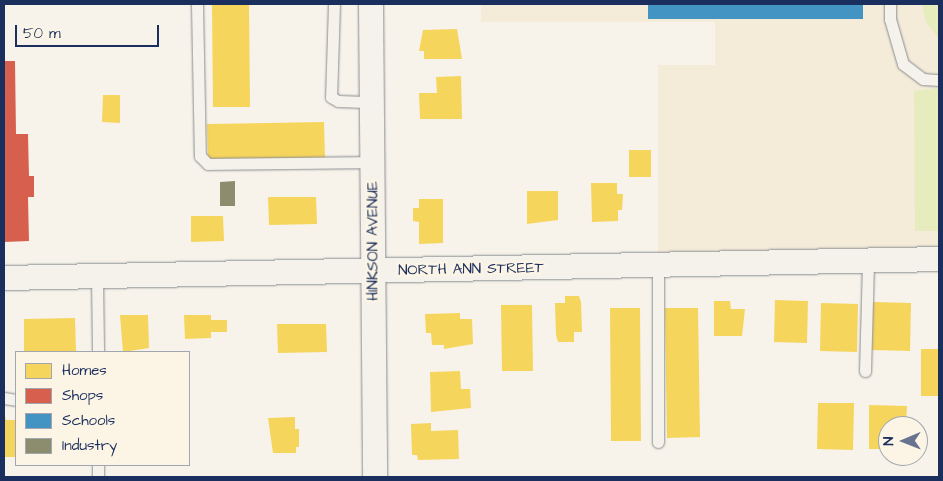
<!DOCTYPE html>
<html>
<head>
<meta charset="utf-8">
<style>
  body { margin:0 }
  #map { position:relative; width:943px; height:481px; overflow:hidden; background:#f7f3ea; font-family:"Architects Daughter",sans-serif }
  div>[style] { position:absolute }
  .built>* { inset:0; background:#f4ebd9 }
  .green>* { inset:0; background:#e6ecbe }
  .homes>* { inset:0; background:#f6d55c }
  .shops>* { inset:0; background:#d6604d }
  .schools>* { inset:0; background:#4393c3 }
  .industry>* { inset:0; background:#8c8c6e }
  .roads { filter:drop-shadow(0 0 1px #8a8c91) drop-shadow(0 0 1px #8a8c91) }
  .lane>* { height:11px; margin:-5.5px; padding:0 5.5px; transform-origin:5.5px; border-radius:5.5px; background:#f5f2ec }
  .street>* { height:24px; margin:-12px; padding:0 12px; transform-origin:12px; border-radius:12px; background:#f5f2ec }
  span { translate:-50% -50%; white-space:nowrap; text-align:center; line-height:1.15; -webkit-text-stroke:5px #fcf5e5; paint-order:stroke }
  .street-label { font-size:15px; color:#1b2f5e }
  .frame { position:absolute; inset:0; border:5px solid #1b2f5e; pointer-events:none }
  .legend { position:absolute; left:15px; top:351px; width:175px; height:115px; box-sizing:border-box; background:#fcf5e5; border:1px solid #a2a6af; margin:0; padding:6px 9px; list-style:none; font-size:15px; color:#1b2f5e }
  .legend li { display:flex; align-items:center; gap:10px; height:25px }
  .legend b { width:25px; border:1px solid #a2a6af }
  .north { position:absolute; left:878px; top:416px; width:50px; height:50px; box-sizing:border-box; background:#fcf5e5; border:1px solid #a2a6af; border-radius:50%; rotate:269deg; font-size:14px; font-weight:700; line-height:20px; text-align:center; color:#1b2f5e }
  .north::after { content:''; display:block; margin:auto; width:18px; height:22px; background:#68748f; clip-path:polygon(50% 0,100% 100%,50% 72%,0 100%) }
  .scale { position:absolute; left:15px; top:25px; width:144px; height:22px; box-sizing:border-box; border:2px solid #1b2f5e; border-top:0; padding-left:6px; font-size:15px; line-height:18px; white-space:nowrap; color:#1b2f5e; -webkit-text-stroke:4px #fcf5e5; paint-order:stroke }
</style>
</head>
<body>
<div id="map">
  <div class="built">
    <i style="clip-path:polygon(481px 4px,939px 4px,939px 263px,658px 263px,658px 65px,715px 65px,715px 22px,481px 22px)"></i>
  </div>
  <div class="green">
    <i style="clip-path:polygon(922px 4px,939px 4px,939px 39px,926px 22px)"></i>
    <i style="clip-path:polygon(939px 88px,939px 231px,915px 231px,914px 91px)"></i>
  </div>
  <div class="homes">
    <i style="clip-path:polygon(212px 4px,249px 4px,250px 107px,213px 107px)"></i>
    <i style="clip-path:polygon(457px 29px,462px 59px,424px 59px,424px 51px,419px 51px,423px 30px)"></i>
    <i style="clip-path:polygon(461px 76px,462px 119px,420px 119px,419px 93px,437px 93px,436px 77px)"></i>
    <i style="clip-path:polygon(103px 95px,120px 95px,120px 123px,102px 122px)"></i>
    <i style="clip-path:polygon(324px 122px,325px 159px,208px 161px,207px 124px)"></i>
    <i style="clip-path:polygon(629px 150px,651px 150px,651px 177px,629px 177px)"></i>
    <i style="clip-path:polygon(591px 183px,617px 183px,617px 194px,623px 194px,622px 210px,618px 210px,618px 221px,592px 222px)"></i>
    <i style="clip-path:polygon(527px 191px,558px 191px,558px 220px,527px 224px)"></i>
    <i style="clip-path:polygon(268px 197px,316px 197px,317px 224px,269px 225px)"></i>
    <i style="clip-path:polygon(419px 199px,443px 199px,443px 243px,419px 244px,419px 222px,413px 221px,413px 208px,419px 208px)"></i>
    <i style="clip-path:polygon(191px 216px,223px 216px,224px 241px,191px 242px)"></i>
    <i style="clip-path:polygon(565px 296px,579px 296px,581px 302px,582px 332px,574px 332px,574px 342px,558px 342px,556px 335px,555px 303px,565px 303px)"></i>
    <i style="clip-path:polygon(775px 300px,808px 301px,807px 343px,774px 342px)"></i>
    <i style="clip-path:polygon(714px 301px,730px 301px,731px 309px,745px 309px,742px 336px,714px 336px)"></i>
    <i style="clip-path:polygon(873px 302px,911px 303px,910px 351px,872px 350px)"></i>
    <i style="clip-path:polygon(821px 303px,858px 304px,857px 352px,820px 351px)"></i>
    <i style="clip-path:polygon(501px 305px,532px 305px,533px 371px,502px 371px)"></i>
    <i style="clip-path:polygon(610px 308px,640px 308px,641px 441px,611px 441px)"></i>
    <i style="clip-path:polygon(665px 308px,698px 308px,700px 437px,667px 438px)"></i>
    <i style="clip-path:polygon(460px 313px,460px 319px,472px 319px,473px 344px,444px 349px,444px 345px,432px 345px,431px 333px,426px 333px,425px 314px)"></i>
    <i style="clip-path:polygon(120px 315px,148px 315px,149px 348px,123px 352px)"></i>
    <i style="clip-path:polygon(184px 315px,211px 315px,211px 320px,227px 320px,227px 332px,211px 332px,211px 338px,185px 339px)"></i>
    <i style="clip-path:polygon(75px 318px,76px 352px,24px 352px,24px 319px)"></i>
    <i style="clip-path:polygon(277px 324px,326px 324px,327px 352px,278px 353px)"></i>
    <i style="clip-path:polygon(921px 349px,939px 349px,939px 396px,921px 396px)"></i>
    <i style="clip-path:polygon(460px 371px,461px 389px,470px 389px,471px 408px,431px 412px,430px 372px)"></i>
    <i style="clip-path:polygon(818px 403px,854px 403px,853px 450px,817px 449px)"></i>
    <i style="clip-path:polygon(869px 405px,907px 406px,906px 426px,888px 426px,888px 449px,869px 449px)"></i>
    <i style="clip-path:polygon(4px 413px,6px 420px,16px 420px,16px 457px,4px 457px)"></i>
    <i style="clip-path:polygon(295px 417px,295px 429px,299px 429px,299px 447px,296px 447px,296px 453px,273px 453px,268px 418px)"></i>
    <i style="clip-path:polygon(431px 423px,431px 431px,458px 430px,459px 459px,418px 460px,417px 455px,412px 455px,411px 424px)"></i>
  </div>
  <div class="shops">
    <i style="clip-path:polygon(4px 61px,15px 61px,16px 134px,28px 134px,29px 176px,34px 176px,34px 197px,28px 197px,29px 241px,4px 242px)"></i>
  </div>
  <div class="schools">
    <i style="clip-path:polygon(648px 4px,863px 4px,863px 19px,648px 19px)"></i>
  </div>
  <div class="industry">
    <i style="clip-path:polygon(235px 181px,235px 206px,220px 206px,220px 182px)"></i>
  </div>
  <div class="roads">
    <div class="lane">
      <i style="left:197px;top:4px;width:152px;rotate:88.9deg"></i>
      <i style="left:200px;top:156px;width:11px;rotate:45deg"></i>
      <i style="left:208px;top:164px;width:165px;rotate:-0.7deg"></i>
      <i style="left:334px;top:4px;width:93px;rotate:91.8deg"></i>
      <i style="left:331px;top:97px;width:8px;rotate:30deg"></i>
      <i style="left:338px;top:101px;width:34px;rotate:2deg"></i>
      <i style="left:890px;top:4px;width:15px;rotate:90deg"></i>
      <i style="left:890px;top:19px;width:47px;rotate:73.9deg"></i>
      <i style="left:903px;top:64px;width:25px;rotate:37deg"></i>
      <i style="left:923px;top:79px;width:16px;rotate:4deg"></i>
      <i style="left:658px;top:265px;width:177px;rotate:90deg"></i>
      <i style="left:97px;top:277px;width:75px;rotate:89.2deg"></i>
      <i style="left:865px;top:371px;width:110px;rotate:-88.4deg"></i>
      <i style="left:4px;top:398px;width:12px;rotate:9deg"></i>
      <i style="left:98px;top:465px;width:12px;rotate:90deg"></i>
    </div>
    <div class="street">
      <i style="left:371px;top:4px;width:473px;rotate:89.5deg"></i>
      <i style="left:4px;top:278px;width:935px;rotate:-1.16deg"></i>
    </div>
  </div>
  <div class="street-label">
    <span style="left:373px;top:241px;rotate:-90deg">HINKSON AVENUE</span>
    <span style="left:471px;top:269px;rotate:-1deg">NORTH ANN STREET</span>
  </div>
  <div class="frame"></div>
  <ul class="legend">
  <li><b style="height:14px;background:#f6d55c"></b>Homes</li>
  <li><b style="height:14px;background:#d6604d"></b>Shops</li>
  <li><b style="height:14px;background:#4393c3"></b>Schools</li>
  <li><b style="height:14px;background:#8c8c6e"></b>Industry</li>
  </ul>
  <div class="north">N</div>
  <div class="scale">50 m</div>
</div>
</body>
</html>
